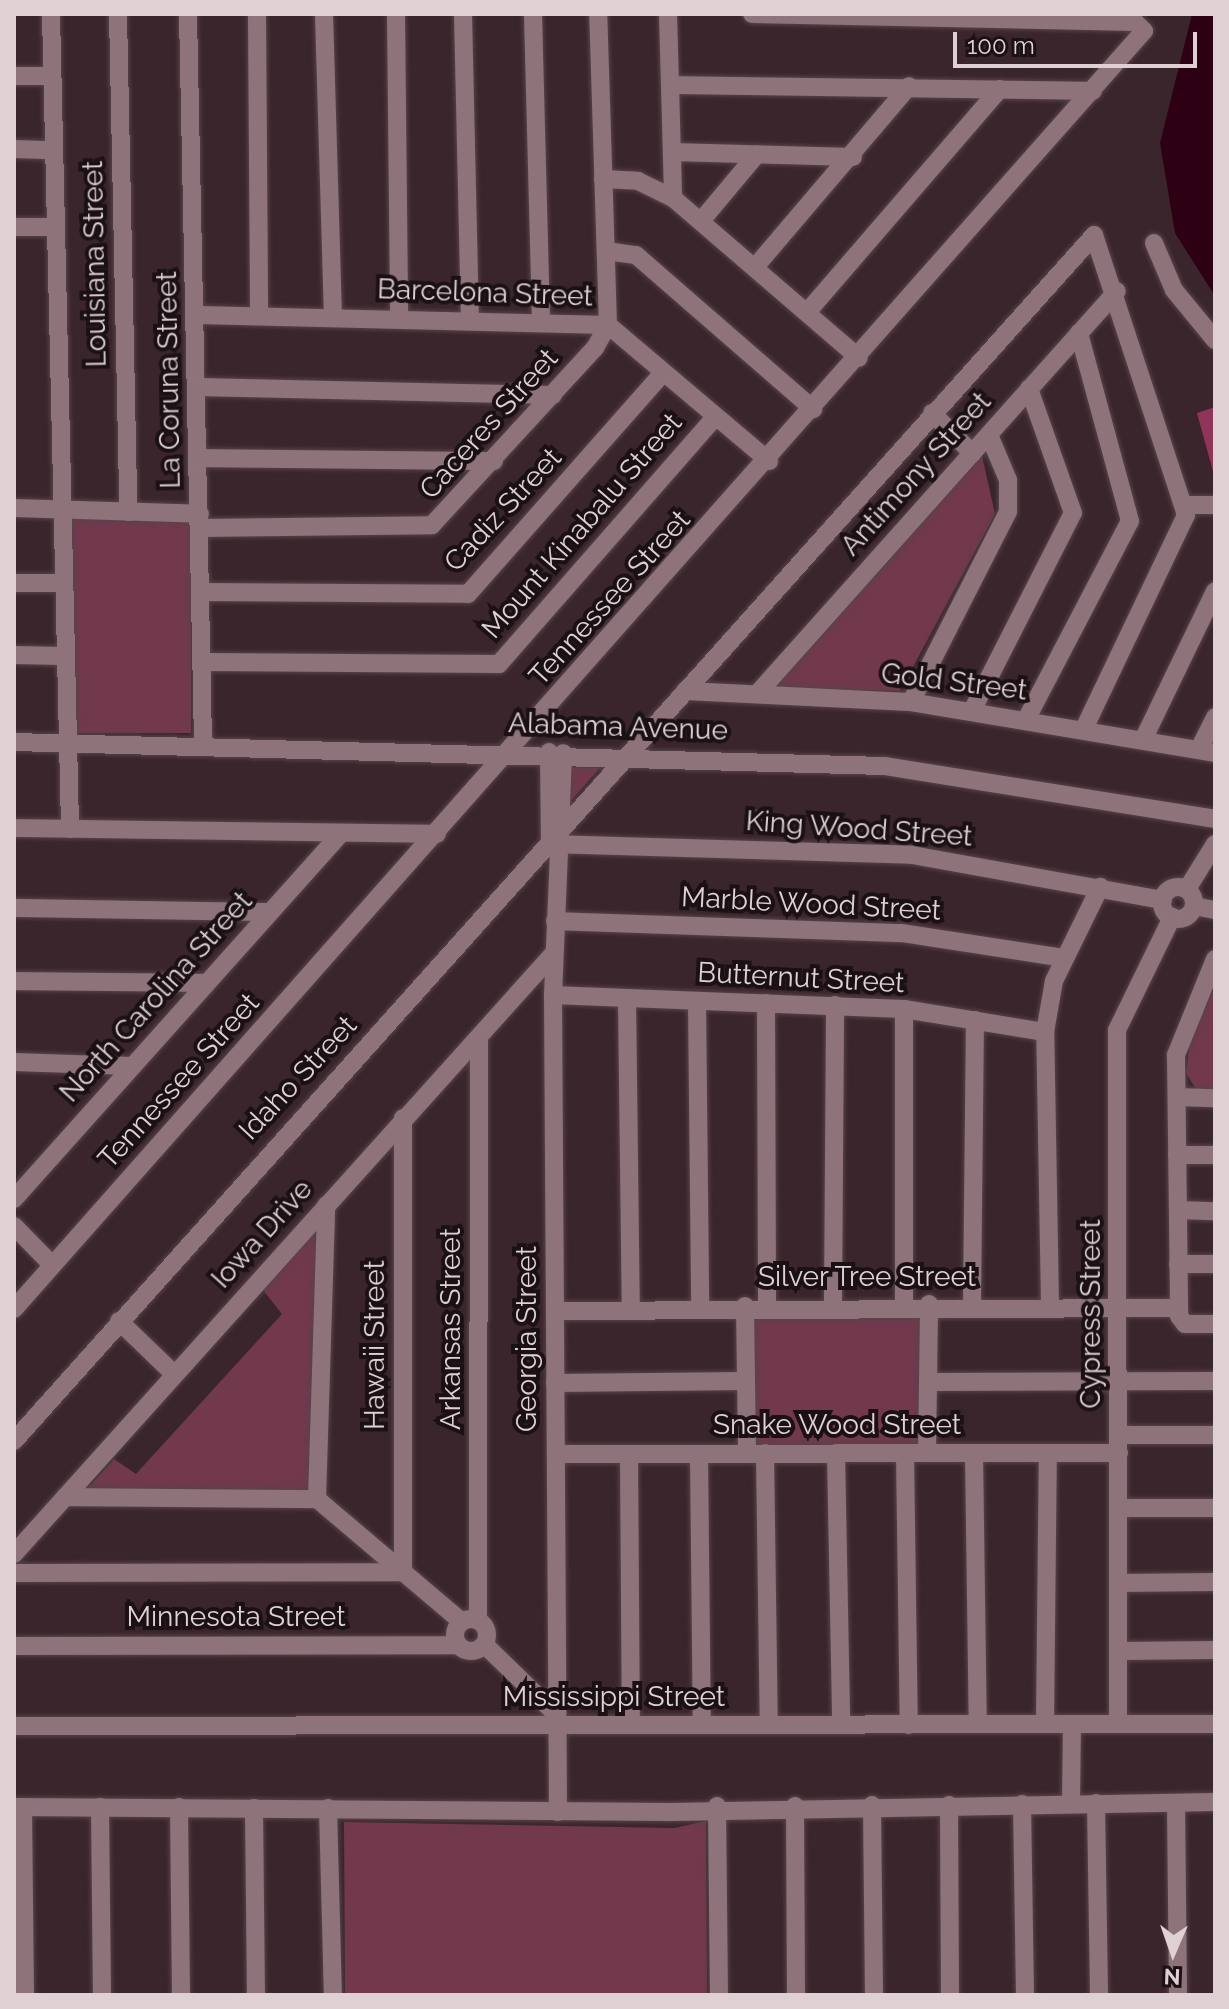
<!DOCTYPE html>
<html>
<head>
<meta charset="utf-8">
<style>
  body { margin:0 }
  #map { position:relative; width:1229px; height:2009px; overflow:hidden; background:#3b252c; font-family:Raleway,sans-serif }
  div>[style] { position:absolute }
  .green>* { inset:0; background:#72394d }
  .water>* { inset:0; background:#2d0014 }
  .shadow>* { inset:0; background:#0007 }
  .building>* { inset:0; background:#90355a }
  .roads { filter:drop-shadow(0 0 2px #56444a) drop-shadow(0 0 2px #56444a) }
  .minor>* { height:18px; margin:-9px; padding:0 9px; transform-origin:9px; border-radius:9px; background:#8e737b }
  .minor>.ring { margin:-9px; padding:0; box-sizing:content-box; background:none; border:18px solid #8e737b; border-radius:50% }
  span { translate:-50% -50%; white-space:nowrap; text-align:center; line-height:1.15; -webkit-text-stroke:8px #1b1114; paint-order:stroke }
  .street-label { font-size:28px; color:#dfd0d4 }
  .frame { position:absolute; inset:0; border:16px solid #dfd0d4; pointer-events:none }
  .north { position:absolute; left:1133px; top:1913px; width:80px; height:80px; -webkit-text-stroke:6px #1b1114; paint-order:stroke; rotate:182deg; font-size:22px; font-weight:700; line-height:32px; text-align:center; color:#dfd0d4 }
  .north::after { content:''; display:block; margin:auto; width:28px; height:36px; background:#dfd0d4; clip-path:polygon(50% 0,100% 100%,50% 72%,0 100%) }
  .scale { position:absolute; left:953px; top:32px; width:244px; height:36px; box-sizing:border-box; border:4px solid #dfd0d4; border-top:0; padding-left:10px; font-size:24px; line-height:28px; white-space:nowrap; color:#dfd0d4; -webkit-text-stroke:6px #1b1114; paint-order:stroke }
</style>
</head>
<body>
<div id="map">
  <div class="green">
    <i style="clip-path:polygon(982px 456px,995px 514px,900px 691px,774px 688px)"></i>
    <i style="clip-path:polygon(61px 517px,191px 521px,191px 733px,74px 733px)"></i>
    <i style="clip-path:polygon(570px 767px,600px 768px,569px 803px)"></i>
    <i style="clip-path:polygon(1215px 986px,1215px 1092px,1197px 1091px,1186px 1073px,1190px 1041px)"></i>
    <i style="clip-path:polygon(318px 1227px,309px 1490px,87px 1489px,114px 1459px,136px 1474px,282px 1314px,263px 1290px)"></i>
    <i style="clip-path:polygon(920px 1311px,922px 1446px,754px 1448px,753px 1314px)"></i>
    <i style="clip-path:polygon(706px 1821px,707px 1995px,345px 1995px,344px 1822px,674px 1828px)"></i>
  </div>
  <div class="water">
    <i style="clip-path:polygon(1192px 14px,1215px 14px,1215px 296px,1175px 233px,1160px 143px)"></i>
  </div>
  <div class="shadow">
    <i style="clip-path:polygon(771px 813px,773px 833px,757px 831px,753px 828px)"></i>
  </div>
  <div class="building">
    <i style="clip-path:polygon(1215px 407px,1215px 475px,1214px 475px,1197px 413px)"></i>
    <i style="clip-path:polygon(752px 809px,772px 811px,770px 830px,751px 828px)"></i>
  </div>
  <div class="roads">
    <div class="minor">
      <i style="left:51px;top:14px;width:815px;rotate:88.66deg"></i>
      <i style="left:118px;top:14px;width:498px;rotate:88.8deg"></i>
      <i style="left:188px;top:14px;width:731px;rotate:88.82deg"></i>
      <i style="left:257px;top:14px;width:302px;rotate:89.6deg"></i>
      <i style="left:324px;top:14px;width:302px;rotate:88.3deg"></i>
      <i style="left:396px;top:14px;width:304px;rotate:89.4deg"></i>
      <i style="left:463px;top:14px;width:305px;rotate:88.7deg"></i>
      <i style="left:533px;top:14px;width:308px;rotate:88.5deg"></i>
      <i style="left:668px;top:14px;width:184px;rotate:88.4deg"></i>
      <i style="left:14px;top:76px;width:36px"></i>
      <i style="left:670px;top:85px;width:423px;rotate:0.8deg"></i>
      <i style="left:14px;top:149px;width:38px;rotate:2deg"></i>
      <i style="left:672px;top:152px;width:181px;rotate:1.6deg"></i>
      <i style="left:603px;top:179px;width:35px;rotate:3deg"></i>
      <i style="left:638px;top:181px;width:39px;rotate:26deg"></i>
      <i style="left:673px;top:198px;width:245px;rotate:40.7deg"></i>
      <i style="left:701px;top:221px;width:87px;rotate:-50.1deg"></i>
      <i style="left:14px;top:227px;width:40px"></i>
      <i style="left:1154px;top:243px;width:51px;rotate:66.9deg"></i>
      <i style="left:1174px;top:290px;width:65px;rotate:50.6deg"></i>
      <i style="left:606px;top:251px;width:30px;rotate:8deg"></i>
      <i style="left:636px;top:255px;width:235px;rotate:41deg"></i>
      <i style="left:756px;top:266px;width:236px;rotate:-49.6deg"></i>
      <i style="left:809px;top:310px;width:292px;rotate:-49.2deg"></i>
      <i style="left:197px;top:315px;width:411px;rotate:1.4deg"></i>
      <i style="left:608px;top:325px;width:211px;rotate:40.2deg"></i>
      <i style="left:197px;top:387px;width:356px;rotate:1.3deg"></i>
      <i style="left:932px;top:413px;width:57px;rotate:45deg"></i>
      <i style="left:200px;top:458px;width:294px;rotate:0.6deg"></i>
      <i style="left:1185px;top:505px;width:30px"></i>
      <i style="left:14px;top:508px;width:186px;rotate:1.8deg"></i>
      <i style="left:199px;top:528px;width:233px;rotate:-0.7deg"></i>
      <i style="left:432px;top:525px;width:241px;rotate:-47.4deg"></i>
      <i style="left:595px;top:348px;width:26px;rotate:-61deg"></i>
      <i style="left:608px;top:325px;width:311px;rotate:-91.8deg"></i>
      <i style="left:14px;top:583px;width:46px"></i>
      <i style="left:200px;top:592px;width:268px;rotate:0.4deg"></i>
      <i style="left:468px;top:594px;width:295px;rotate:-48.6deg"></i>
      <i style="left:14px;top:655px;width:49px;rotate:1.2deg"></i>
      <i style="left:202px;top:662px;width:297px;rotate:0.4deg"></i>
      <i style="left:499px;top:664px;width:327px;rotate:-48.8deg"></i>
      <i style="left:685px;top:691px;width:226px;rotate:2.8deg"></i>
      <i style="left:911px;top:702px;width:308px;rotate:9.5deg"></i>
      <i style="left:757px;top:694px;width:540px;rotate:-48.23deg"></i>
      <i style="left:911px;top:702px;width:213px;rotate:-63deg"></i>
      <i style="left:1008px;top:512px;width:32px;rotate:-90deg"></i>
      <i style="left:1008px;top:480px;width:49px;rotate:-112.9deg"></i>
      <i style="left:973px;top:709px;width:220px;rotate:-63deg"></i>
      <i style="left:1073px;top:513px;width:132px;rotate:-109.5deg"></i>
      <i style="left:1027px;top:718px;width:222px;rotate:-62.4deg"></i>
      <i style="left:1130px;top:521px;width:195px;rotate:-105.2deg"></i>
      <i style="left:1144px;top:738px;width:163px;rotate:-64.2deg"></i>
      <i style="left:14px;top:742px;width:871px;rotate:1.58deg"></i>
      <i style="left:885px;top:766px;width:334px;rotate:9.1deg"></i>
      <i style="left:1199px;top:749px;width:36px;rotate:-63deg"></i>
      <i style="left:549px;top:752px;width:96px;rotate:89.4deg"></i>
      <i style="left:14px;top:828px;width:423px;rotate:0.8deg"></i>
      <i style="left:551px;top:844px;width:361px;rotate:1.7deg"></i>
      <i style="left:912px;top:855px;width:255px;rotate:10.2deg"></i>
      <i class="ring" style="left:1162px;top:887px;width:14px;height:14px"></i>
      <i style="left:1187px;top:889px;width:53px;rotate:-58.1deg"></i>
      <i style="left:1194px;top:906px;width:21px;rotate:11deg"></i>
      <i style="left:14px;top:908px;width:256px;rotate:0.9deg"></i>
      <i style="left:555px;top:921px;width:347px;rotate:2deg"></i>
      <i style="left:902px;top:933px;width:164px;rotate:8.8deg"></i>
      <i style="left:1215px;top:959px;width:104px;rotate:112.1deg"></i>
      <i style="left:1176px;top:1055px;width:261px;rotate:89.3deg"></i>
      <i style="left:1179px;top:1316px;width:10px;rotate:53deg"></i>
      <i style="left:1185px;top:1324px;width:30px"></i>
      <i style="left:14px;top:981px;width:193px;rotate:0.6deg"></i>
      <i style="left:553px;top:995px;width:351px;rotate:2.3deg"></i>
      <i style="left:904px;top:1009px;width:143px;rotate:9.3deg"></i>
      <i style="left:627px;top:998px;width:311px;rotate:89.3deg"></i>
      <i style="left:697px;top:1001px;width:306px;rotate:89.4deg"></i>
      <i style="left:766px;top:1003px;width:302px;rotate:89.8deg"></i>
      <i style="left:14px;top:1062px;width:118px;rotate:1.9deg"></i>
      <i style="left:1177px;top:1097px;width:38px;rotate:2deg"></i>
      <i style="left:1177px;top:1155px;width:38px"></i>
      <i style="left:14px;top:1199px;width:491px;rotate:-48.2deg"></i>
      <i style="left:1178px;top:1210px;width:37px;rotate:2deg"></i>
      <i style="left:14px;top:1226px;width:54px;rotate:45.7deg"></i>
      <i style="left:1178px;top:1264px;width:37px"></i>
      <i style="left:833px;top:1304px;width:299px;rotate:-89.6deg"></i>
      <i style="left:904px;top:1304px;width:295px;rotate:-90deg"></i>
      <i style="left:972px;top:1304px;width:284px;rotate:-89.4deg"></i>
      <i style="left:1050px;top:1305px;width:273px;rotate:-91deg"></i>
      <i style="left:1045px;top:1032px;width:52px;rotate:-80deg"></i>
      <i style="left:1054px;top:981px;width:105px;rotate:-63.9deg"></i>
      <i style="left:745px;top:1306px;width:147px;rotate:89.2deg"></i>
      <i style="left:14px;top:1309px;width:1706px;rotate:-48.52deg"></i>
      <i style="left:1144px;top:31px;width:13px;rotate:-135deg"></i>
      <i style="left:1135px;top:22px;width:383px;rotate:-178.8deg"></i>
      <i style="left:555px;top:1311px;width:624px;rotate:-0.28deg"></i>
      <i style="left:119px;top:1321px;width:76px;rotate:43.9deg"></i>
      <i style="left:928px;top:1382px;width:287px;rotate:-0.2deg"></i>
      <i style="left:555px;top:1383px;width:191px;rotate:-0.6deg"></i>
      <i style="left:1119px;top:1435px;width:96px"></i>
      <i style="left:14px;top:1441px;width:1619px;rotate:-48.15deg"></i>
      <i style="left:1094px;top:235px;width:295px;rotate:71.8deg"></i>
      <i style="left:1186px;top:515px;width:235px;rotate:115.5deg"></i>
      <i style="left:765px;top:1453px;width:271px;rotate:89.2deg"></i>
      <i style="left:836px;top:1453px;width:271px;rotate:88.9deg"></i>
      <i style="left:905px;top:1453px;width:272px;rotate:89.2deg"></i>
      <i style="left:927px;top:1453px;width:149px;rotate:-89.2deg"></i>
      <i style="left:974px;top:1453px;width:271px;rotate:89.2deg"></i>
      <i style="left:556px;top:1454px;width:563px;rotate:-0.1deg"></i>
      <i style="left:629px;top:1454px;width:271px;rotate:89.6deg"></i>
      <i style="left:699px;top:1454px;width:271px;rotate:89.4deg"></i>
      <i style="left:65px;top:1497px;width:252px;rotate:0.5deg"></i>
      <i style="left:317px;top:1499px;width:294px;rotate:-88.2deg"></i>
      <i style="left:317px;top:1499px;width:190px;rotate:40.3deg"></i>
      <i style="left:1119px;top:1508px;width:96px"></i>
      <i style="left:14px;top:1554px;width:808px;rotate:-48.06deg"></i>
      <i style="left:14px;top:1573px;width:389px;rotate:-0.1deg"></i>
      <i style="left:403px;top:1572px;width:454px;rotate:-90deg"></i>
      <i style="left:1118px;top:1583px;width:97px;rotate:-0.6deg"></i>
      <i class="ring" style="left:455px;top:1619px;width:14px;height:14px"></i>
      <i style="left:478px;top:1620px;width:582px;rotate:-89.9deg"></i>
      <i style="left:485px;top:1645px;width:100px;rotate:44.2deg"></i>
      <i style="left:14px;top:1646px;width:444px;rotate:-0.1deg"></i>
      <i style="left:1118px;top:1651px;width:97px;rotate:-0.6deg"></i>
      <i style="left:1045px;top:1724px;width:271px;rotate:-89.4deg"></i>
      <i style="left:1118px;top:1724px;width:694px;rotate:-90.08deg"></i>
      <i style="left:1117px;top:1030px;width:126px;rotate:-64deg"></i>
      <i style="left:14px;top:1726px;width:1201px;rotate:-0.1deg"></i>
      <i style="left:1096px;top:1803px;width:192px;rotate:89.1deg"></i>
      <i style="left:1176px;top:1803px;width:192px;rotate:89.4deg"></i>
      <i style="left:1022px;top:1804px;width:191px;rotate:89.1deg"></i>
      <i style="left:1071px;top:1804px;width:79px;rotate:-89.3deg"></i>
      <i style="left:872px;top:1805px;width:190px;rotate:89.4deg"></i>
      <i style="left:949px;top:1805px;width:190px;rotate:89.7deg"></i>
      <i style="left:717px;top:1806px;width:189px;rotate:89.4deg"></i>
      <i style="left:795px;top:1806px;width:189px;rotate:89.7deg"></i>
      <i style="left:14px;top:1807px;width:656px;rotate:0.44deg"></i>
      <i style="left:670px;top:1812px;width:545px;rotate:-1.05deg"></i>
      <i style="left:23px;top:1807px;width:188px;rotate:89.4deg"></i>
      <i style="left:100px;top:1807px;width:188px;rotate:89.4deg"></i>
      <i style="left:179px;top:1807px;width:188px;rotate:89.4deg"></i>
      <i style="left:254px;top:1808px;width:187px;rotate:89.4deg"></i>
      <i style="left:328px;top:1808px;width:187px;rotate:88.5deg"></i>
      <i style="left:558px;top:1812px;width:817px;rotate:-90.35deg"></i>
      <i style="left:553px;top:995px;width:242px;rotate:-87.6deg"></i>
    </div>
  </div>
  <div class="street-label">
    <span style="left:95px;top:264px;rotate:-91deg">Louisiana Street</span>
    <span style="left:485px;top:293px;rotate:2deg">Barcelona Street</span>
    <span style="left:169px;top:380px;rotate:-91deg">La Coruna Street</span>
    <span style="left:489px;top:424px;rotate:-48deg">Caceres Street</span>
    <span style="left:916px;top:474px;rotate:-48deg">Antimony Street</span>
    <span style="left:503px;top:510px;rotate:-47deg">Cadiz Street</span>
    <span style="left:582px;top:526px;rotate:-49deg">Mount Kinabalu Street</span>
    <span style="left:610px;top:598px;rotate:-48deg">Tennessee Street</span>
    <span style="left:954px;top:682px;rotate:7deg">Gold Street</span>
    <span style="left:618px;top:727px;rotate:2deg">Alabama Avenue</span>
    <span style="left:859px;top:829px;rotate:4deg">King Wood Street</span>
    <span style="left:811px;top:904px;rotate:3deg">Marble Wood Street</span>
    <span style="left:801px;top:978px;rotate:3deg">Butternut Street</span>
    <span style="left:156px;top:997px;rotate:-48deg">North Carolina Street</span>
    <span style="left:298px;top:1078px;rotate:-47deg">Idaho Street</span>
    <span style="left:179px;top:1081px;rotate:-48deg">Tennessee Street</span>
    <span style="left:262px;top:1234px;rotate:-48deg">Iowa Drive</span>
    <span style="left:867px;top:1277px">Silver Tree Street</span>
    <span style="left:1091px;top:1314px;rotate:-90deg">Cypress Street</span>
    <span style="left:451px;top:1329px;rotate:-90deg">Arkansas Street</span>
    <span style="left:527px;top:1339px;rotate:-90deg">Georgia Street</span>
    <span style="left:375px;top:1345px;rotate:-90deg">Hawaii Street</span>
    <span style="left:837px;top:1425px">Snake Wood Street</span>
    <span style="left:236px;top:1617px">Minnesota Street</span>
    <span style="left:614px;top:1697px">Mississippi Street</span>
  </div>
  <div class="frame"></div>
  <div class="north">N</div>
  <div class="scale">100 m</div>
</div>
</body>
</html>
